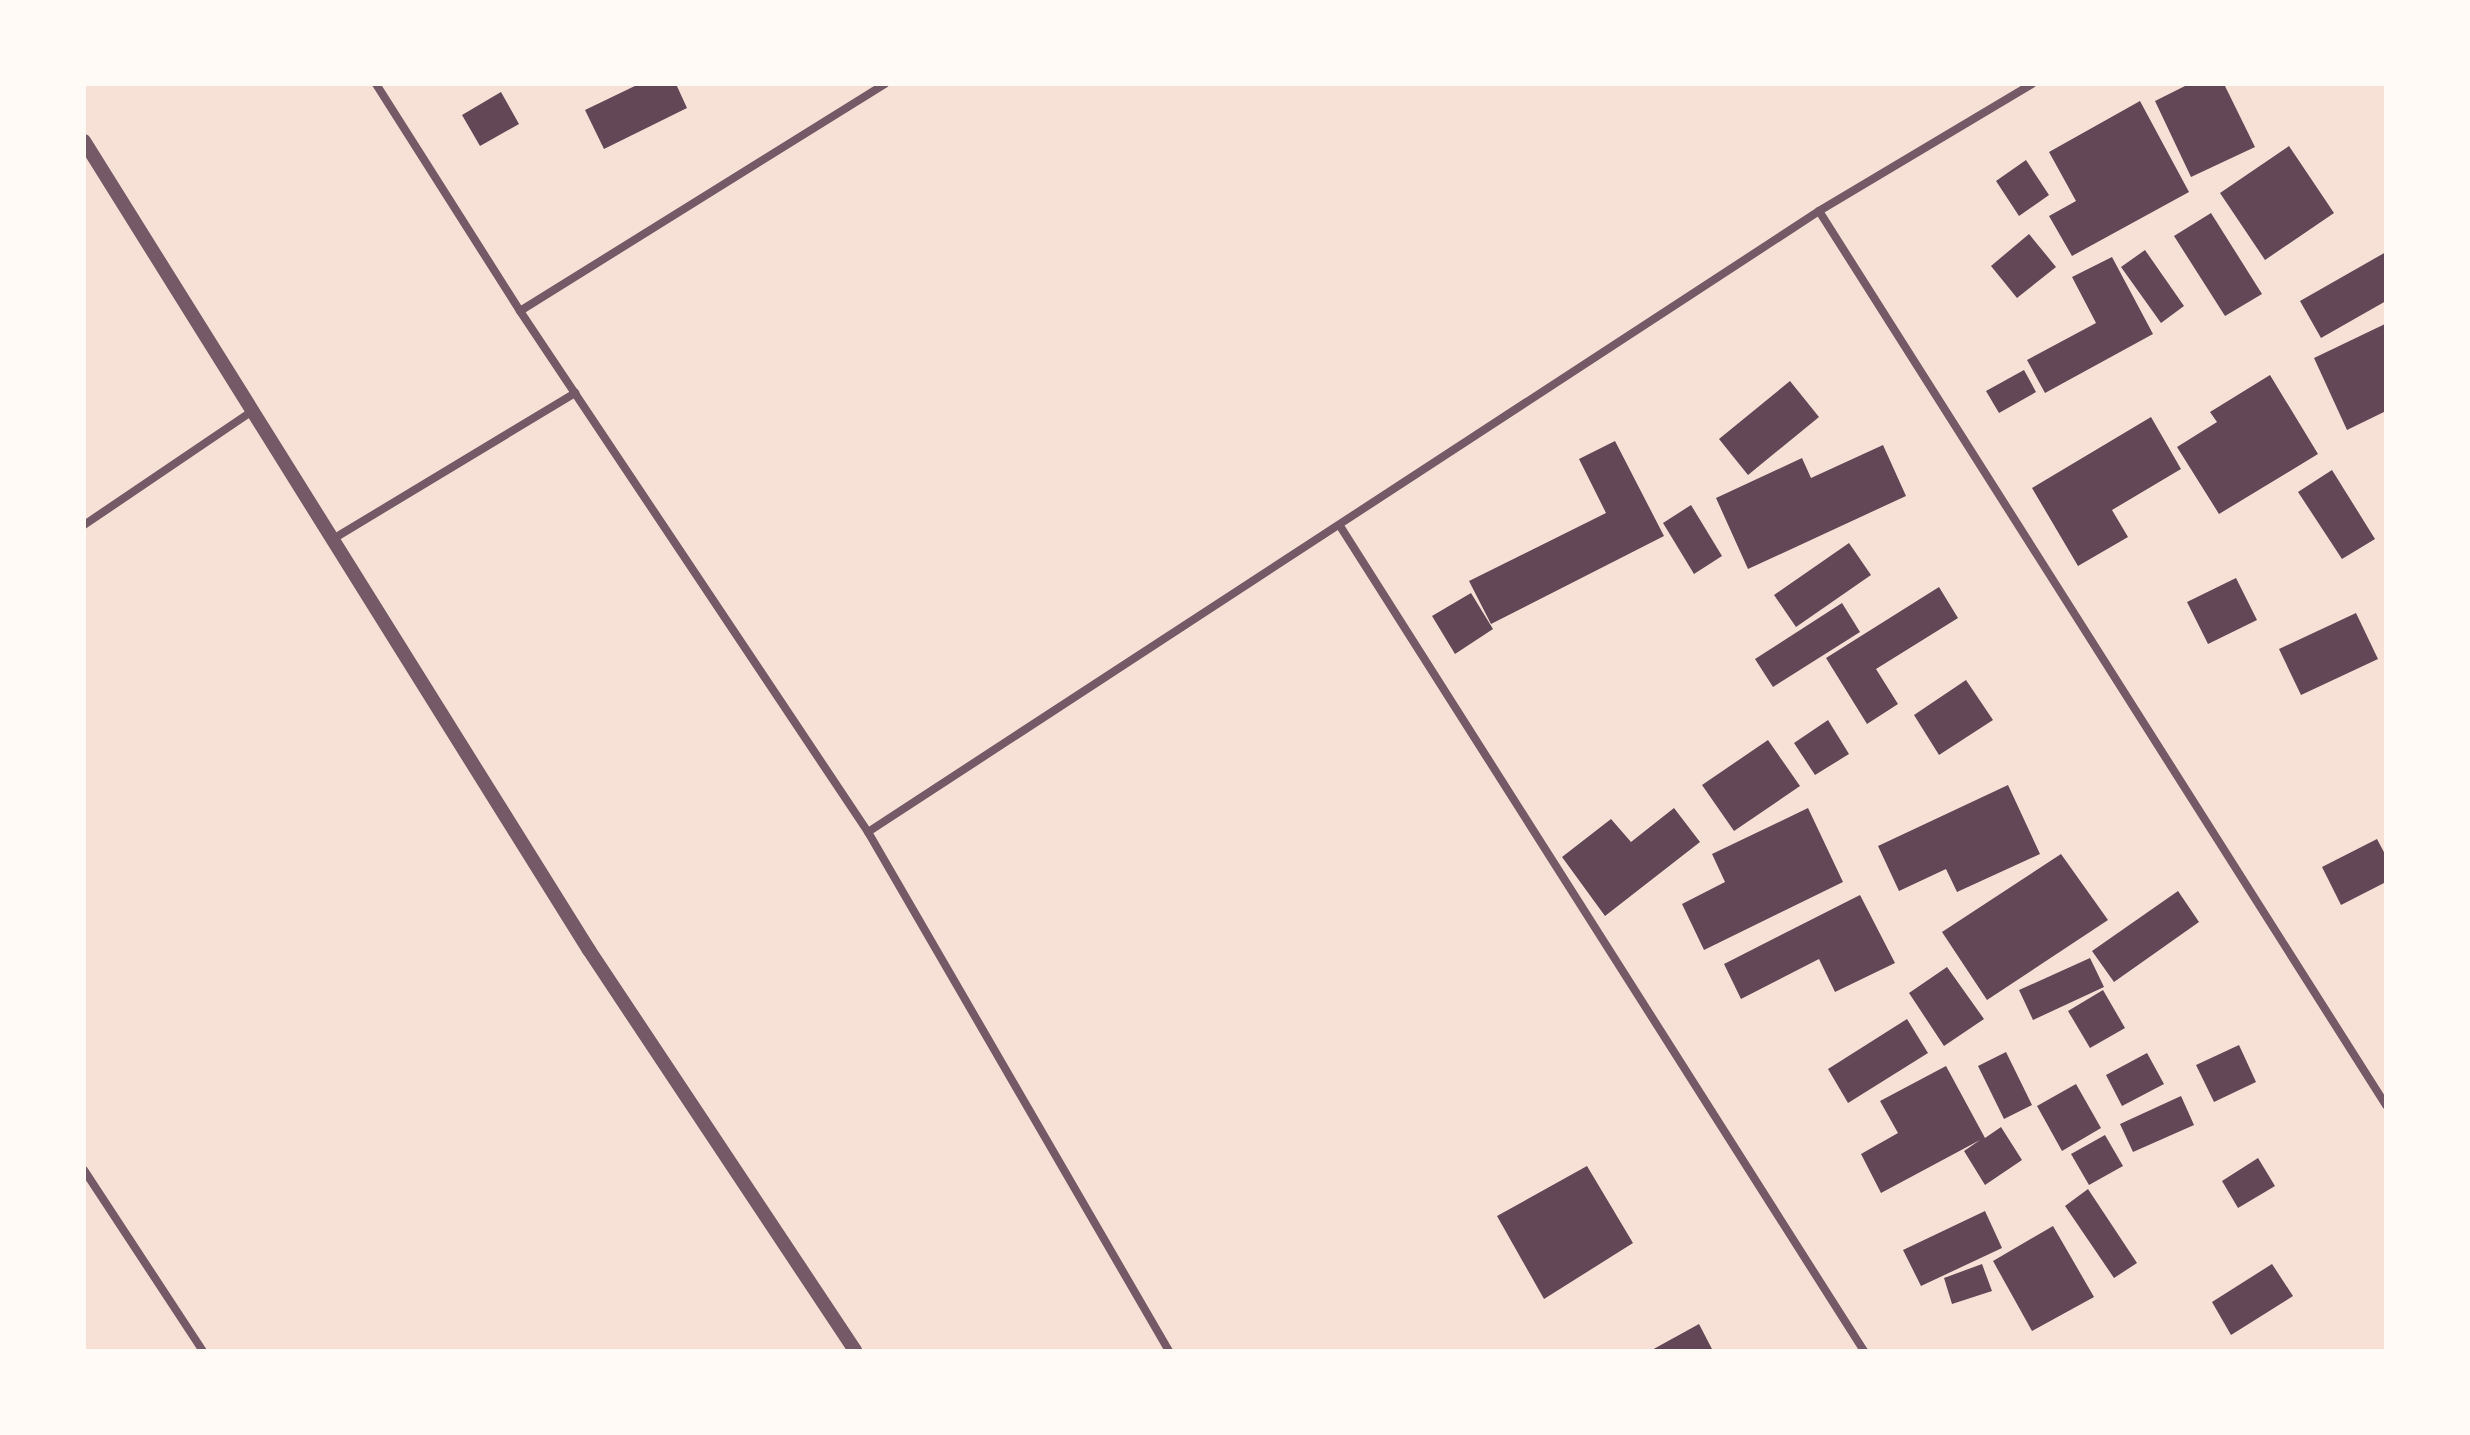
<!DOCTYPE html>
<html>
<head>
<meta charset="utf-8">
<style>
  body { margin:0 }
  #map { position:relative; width:2470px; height:1435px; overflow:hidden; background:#f7e1d7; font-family:"Noto Sans",sans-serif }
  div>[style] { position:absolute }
  .building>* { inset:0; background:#644757 }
  .minor>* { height:8px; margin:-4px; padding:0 4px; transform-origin:4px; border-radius:4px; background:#755966 }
  .tertiary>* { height:14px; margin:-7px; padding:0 7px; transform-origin:7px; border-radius:7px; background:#755966 }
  span { translate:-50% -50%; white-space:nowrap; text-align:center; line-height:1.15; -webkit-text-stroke:8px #fffaf5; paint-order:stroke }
  .frame { position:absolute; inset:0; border:86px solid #fffaf5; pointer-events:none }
</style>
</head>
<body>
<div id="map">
  <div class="building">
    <i style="clip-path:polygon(639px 84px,676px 84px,687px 108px,604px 149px,585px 110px)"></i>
    <i style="clip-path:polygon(2189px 84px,2224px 84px,2255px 147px,2191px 177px,2155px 101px)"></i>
    <i style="clip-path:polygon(501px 92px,519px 124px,480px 146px,462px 115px)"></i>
    <i style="clip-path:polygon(2140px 101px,2189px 192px,2072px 256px,2049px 216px,2076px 201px,2049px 152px)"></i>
    <i style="clip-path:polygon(2289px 146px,2334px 213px,2265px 260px,2220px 193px)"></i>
    <i style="clip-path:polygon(2026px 160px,2049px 195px,2019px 216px,1996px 181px)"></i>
    <i style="clip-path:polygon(2211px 213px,2262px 294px,2225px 316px,2174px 236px)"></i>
    <i style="clip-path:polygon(2029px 234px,2056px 267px,2017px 298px,1991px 266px)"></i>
    <i style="clip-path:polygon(2145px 250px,2184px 306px,2161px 323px,2121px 267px)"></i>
    <i style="clip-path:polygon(2386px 252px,2386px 301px,2321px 338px,2300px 301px)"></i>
    <i style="clip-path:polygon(2112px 257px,2153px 334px,2045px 393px,2027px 360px,2096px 323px,2072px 277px)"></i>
    <i style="clip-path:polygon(2385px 324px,2386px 411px,2347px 430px,2314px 358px)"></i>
    <i style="clip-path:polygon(2024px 370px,2036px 392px,1999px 413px,1986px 391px)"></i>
    <i style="clip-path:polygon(2270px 375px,2318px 454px,2219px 514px,2177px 447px,2217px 422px,2210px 412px)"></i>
    <i style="clip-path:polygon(1790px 381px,1819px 417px,1748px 475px,1719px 439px)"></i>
    <i style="clip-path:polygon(2151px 417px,2181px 469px,2112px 510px,2128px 537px,2078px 566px,2032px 488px)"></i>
    <i style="clip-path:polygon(1615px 441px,1664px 536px,1491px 624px,1469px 581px,1606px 513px,1579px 459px)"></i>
    <i style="clip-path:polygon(1883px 445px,1906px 496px,1748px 569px,1716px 498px,1802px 458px,1811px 478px)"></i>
    <i style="clip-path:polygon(2332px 470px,2375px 539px,2342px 559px,2298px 492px)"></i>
    <i style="clip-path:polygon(1691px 505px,1722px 556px,1694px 574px,1663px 523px)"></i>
    <i style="clip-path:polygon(1849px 543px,1871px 575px,1796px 627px,1774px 595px)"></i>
    <i style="clip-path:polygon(2236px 578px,2257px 620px,2208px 644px,2187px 602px)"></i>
    <i style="clip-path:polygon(1939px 587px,1958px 618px,1876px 669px,1898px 704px,1867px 724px,1826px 658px)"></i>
    <i style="clip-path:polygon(1471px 593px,1493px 629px,1455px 654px,1432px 616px)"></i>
    <i style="clip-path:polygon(1842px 603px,1860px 632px,1773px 687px,1755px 659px)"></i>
    <i style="clip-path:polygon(2356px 613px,2378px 659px,2301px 695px,2279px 649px)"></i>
    <i style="clip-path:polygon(1966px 680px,1993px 720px,1939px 755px,1914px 715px)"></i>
    <i style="clip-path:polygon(1828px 720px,1849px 754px,1815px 775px,1794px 743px)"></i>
    <i style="clip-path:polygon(1768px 740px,1800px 786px,1734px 831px,1702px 785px)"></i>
    <i style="clip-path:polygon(2008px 785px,2040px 854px,1957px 892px,1946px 869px,1899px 891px,1878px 846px)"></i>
    <i style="clip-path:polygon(1674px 808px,1700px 842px,1605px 916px,1562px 857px,1611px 819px,1631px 842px)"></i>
    <i style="clip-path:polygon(1808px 808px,1843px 882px,1704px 950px,1682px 904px,1725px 882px,1712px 854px)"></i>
    <i style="clip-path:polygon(2377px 839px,2386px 856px,2386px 882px,2341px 905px,2322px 867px)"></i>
    <i style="clip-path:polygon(2061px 854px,2108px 920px,1987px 1000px,1942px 932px)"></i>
    <i style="clip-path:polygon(2178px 891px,2199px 922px,2114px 982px,2092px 951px)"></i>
    <i style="clip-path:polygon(1860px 895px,1895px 963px,1835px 992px,1819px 959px,1741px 999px,1724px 964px)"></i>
    <i style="clip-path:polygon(2090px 958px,2104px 987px,2033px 1020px,2019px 990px)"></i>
    <i style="clip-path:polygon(1947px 967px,1984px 1019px,1944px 1046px,1909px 993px)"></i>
    <i style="clip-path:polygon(2103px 990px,2125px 1028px,2090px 1048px,2068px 1011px)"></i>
    <i style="clip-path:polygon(1907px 1019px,1928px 1053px,1848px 1103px,1828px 1069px)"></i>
    <i style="clip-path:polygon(2239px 1045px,2256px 1082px,2214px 1102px,2196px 1065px)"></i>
    <i style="clip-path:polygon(2006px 1052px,2032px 1105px,2004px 1119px,1978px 1066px)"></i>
    <i style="clip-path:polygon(2147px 1053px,2164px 1084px,2122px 1106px,2106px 1075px)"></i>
    <i style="clip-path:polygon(1946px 1066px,1985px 1138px,2001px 1127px,2022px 1160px,1985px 1185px,1964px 1151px,1980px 1140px,1881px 1193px,1861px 1154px,1898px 1133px,1880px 1101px)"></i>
    <i style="clip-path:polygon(2076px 1084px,2101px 1128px,2062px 1151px,2037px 1106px)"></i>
    <i style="clip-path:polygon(2181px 1096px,2194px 1125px,2133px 1152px,2120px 1124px)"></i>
    <i style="clip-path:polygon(2105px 1135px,2123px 1166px,2089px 1185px,2071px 1154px)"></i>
    <i style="clip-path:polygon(2258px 1158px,2275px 1186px,2238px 1208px,2222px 1181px)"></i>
    <i style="clip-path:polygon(1587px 1166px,1633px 1243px,1544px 1299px,1497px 1216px)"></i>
    <i style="clip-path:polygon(2088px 1189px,2137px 1263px,2114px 1278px,2065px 1206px)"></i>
    <i style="clip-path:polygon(1985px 1211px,2002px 1248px,1921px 1286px,1903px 1250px)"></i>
    <i style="clip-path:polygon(2053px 1226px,2094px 1297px,2032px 1331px,1993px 1261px)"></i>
    <i style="clip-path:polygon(1982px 1264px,1992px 1291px,1952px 1304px,1944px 1278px)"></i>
    <i style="clip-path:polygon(2272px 1264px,2293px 1296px,2231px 1335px,2212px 1302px)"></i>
    <i style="clip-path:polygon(1699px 1324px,1713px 1351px,1650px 1351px)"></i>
  </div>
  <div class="minor">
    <i style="left:376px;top:84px;width:269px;rotate:57.6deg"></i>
    <i style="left:520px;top:311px;width:627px;rotate:56.26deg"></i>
    <i style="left:868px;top:832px;width:600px;rotate:59.89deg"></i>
    <i style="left:1819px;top:211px;width:1059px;rotate:57.62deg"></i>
    <i style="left:520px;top:311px;width:430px;rotate:-31.9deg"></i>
    <i style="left:84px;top:525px;width:202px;rotate:-34.1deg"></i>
    <i style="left:1340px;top:526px;width:977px;rotate:57.58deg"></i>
    <i style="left:333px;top:539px;width:283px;rotate:-31.1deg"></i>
    <i style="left:868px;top:832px;width:1136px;rotate:-33.14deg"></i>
    <i style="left:1819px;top:211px;width:248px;rotate:-30.8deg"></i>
    <i style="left:84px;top:1170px;width:217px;rotate:56.7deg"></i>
  </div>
  <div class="tertiary">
    <i style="left:84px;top:141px;width:954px;rotate:58.03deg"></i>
    <i style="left:589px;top:950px;width:481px;rotate:56.4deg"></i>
  </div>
  <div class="frame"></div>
</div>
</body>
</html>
